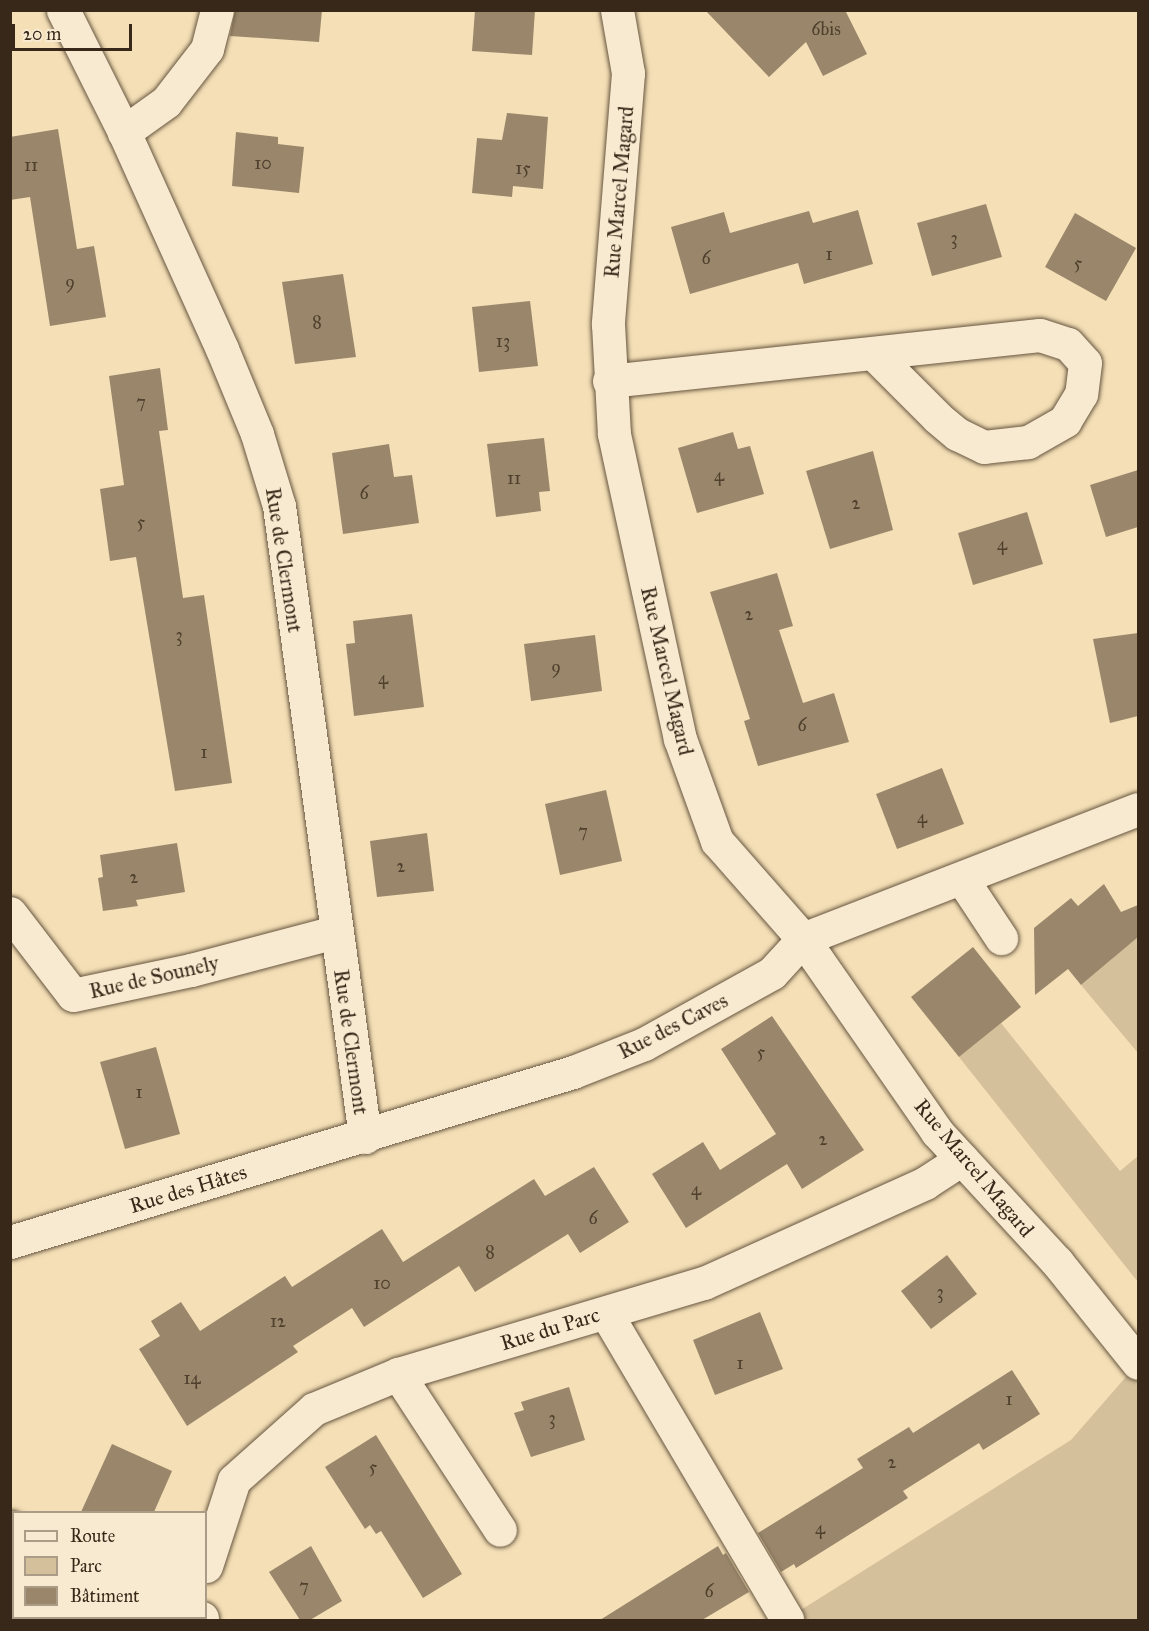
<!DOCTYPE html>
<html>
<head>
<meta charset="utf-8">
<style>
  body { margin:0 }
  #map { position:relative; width:1149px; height:1631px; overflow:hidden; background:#f4dfb6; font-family:"IM FELL Great Primer",serif }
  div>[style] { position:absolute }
  .green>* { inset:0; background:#d4c09b }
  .building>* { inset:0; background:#9a876b }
  .roads { filter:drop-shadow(0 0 2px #675640) drop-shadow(0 0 2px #675640) }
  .street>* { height:33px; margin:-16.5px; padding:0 16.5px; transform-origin:16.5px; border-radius:16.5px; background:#f8ead0 }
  span { translate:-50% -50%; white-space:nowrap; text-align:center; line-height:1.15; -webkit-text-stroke:6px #f8ead0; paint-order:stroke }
  .number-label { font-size:18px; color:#50402e }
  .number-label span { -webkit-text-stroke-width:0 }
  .street-label { font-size:21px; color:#382819 }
  .frame { position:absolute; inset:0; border:12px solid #382819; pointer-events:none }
  .legend { position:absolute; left:12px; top:1511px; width:195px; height:108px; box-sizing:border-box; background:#f8ead0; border:2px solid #ab9c87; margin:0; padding:8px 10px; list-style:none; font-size:18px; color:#382819 }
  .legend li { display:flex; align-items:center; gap:12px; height:30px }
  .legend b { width:30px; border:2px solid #ab9c87 }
  .scale { position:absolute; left:12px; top:24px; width:120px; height:27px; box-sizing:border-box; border:3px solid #382819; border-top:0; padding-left:8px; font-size:18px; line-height:21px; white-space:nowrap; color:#382819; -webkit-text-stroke:4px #f8ead0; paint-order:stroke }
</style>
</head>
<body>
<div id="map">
  <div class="green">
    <i style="clip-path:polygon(1129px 926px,1138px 940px,1138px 1053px,1081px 985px,1112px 959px)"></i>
    <i style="clip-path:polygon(1001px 1023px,1120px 1171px,1138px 1156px,1138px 1282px,959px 1057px)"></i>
    <i style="clip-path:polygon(1138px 1363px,1138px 1620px,785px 1620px,1071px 1440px)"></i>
  </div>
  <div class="building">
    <i style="clip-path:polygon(235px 10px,322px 10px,319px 42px,230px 36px)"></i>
    <i style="clip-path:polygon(475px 10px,535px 10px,532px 55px,472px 51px)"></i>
    <i style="clip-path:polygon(705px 10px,845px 10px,867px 54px,823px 76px,806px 42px,769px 77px)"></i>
    <i style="clip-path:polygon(507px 113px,548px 117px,543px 189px,513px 186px,512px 197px,472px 193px,477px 138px,502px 140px)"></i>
    <i style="clip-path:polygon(58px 129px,77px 249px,94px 246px,106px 317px,50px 326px,30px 197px,10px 200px,10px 137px)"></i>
    <i style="clip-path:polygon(236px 132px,278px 137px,278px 144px,304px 147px,299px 193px,232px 186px)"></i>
    <i style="clip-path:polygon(986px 204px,1002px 257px,932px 276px,917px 223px)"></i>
    <i style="clip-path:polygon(858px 210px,873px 264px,804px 284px,798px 263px,690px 294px,671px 227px,724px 212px,730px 233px,809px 211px,813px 223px)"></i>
    <i style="clip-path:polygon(1075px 213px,1136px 248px,1106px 301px,1045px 267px)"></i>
    <i style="clip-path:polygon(343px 274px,356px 357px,295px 364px,282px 282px)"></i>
    <i style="clip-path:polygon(530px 301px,538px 366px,479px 372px,472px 307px)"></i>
    <i style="clip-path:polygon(160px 368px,168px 430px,159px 431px,183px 598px,204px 595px,232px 783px,175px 791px,136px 557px,110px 561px,100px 489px,124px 485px,109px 376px)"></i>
    <i style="clip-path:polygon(733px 432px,738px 449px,750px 446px,764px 494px,697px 513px,678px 448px)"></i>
    <i style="clip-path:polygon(544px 438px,550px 491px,539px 492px,541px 511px,496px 517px,487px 444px)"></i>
    <i style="clip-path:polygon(389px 444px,394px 477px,412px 475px,419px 523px,343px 534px,332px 453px)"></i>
    <i style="clip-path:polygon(873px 451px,893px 530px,830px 549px,806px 471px)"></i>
    <i style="clip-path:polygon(1138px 470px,1138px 527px,1106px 537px,1090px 485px)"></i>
    <i style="clip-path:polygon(1027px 512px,1043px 564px,973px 585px,958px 533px)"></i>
    <i style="clip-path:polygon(777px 573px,793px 626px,779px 630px,803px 703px,834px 693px,849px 742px,758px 766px,744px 721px,750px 719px,710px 592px)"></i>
    <i style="clip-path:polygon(412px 614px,424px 707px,354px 716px,346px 644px,355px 643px,353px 621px)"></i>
    <i style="clip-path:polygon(1138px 633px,1138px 716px,1110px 723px,1093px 639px)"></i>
    <i style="clip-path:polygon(595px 635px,602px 691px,531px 701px,524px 644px)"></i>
    <i style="clip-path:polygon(942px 768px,964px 824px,897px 849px,876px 794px)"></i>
    <i style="clip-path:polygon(606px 790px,622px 861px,560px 875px,545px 804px)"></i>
    <i style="clip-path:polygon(427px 833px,434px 891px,377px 897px,370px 841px)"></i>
    <i style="clip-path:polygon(177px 843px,185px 892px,136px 900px,138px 906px,103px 911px,98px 878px,103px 877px,100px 855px)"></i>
    <i style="clip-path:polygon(1104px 884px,1121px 912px,1138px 905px,1138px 937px,1081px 985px,1068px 969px,1035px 995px,1034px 928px,1071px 898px,1078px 906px)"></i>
    <i style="clip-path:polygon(973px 947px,1021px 1007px,959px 1057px,911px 997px)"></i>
    <i style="clip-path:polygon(772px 1016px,864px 1150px,802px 1189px,787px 1164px,686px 1228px,652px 1174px,703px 1142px,720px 1170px,776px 1134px,721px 1049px)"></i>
    <i style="clip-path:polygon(156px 1047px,180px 1134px,125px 1149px,100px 1062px)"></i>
    <i style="clip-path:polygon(594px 1167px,629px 1222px,580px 1253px,568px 1234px,475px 1292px,459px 1266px,364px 1327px,352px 1308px,293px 1346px,298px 1352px,187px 1426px,139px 1349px,160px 1336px,151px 1321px,181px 1302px,200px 1331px,285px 1276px,292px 1287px,382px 1229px,403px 1262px,534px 1179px,545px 1196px)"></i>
    <i style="clip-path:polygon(947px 1255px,977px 1294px,931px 1329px,901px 1291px)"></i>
    <i style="clip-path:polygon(760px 1312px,783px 1369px,715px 1395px,693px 1340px)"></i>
    <i style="clip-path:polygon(1012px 1370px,1040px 1414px,983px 1450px,979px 1443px,903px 1491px,908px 1498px,796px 1568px,794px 1564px,781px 1572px,758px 1533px,863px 1468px,857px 1459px,909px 1427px,913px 1433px)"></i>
    <i style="clip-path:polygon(569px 1387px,585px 1440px,531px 1457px,514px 1413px,524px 1410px,521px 1402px)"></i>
    <i style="clip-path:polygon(376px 1435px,462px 1574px,423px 1598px,381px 1531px,376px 1534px,370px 1525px,365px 1529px,325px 1467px)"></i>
    <i style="clip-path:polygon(112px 1444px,172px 1471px,154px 1512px,81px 1512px)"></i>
    <i style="clip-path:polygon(311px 1546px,342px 1601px,310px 1620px,300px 1620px,269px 1572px)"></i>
    <i style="clip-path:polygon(718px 1546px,723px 1555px,726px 1553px,749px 1592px,702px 1620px,600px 1620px)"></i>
  </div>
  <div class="roads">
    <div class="street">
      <i style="left:63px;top:10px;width:136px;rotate:63.4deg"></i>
      <i style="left:217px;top:10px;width:40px;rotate:104.4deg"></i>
      <i style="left:207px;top:49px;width:67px;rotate:127.7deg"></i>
      <i style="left:166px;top:102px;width:52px;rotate:144.5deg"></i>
      <i style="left:124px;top:132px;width:238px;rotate:65.7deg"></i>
      <i style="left:222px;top:349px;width:92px;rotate:67.6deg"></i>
      <i style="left:257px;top:434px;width:75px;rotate:73deg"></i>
      <i style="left:279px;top:506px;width:637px;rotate:82.24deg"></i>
      <i style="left:617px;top:10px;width:64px;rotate:80.1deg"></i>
      <i style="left:628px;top:73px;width:252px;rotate:94.6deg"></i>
      <i style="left:608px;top:324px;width:110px;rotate:86.9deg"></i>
      <i style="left:614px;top:434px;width:312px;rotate:77.8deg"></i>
      <i style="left:680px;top:739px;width:109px;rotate:70.1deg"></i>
      <i style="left:717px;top:841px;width:130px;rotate:48.7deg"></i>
      <i style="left:803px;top:939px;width:235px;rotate:55.2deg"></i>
      <i style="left:937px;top:1132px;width:177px;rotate:47.3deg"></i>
      <i style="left:1057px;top:1262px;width:129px;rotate:51.3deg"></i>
      <i style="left:609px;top:381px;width:433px;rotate:-6.1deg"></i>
      <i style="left:1040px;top:335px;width:29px;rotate:18deg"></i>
      <i style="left:1068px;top:344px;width:25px;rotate:48deg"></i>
      <i style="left:1085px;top:363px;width:31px;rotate:97deg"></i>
      <i style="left:1081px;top:394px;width:31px;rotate:121deg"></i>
      <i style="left:1065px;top:421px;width:43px;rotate:150.4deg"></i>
      <i style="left:1028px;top:442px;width:44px;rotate:173.5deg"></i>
      <i style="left:984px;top:447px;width:30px;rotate:-154deg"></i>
      <i style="left:957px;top:434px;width:26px;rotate:-140deg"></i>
      <i style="left:937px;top:417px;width:88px;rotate:-135deg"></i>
      <i style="left:962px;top:879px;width:71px;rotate:56.5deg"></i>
      <i style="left:10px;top:913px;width:103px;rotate:52.5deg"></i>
      <i style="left:73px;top:995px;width:121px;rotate:-12deg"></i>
      <i style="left:191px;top:970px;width:149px;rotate:-14.8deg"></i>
      <i style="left:10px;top:1242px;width:588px;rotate:-16.8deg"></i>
      <i style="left:573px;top:1072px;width:76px;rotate:-21.5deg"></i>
      <i style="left:644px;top:1044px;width:146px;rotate:-29deg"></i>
      <i style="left:772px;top:973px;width:46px;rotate:-47.6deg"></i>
      <i style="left:803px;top:939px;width:359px;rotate:-21.2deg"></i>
      <i style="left:606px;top:1313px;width:356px;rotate:59.4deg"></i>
      <i style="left:398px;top:1374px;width:186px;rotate:56.8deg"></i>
      <i style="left:10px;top:1527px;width:21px;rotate:79deg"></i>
      <i style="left:206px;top:1566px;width:90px;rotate:-72deg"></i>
      <i style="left:234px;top:1480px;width:107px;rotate:-41.6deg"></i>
      <i style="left:314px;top:1409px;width:91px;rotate:-22.6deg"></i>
      <i style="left:398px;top:1374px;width:319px;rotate:-16.6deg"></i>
      <i style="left:704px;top:1283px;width:243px;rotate:-24.3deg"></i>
      <i style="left:925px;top:1183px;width:44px;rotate:-33deg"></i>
      <i style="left:202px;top:1618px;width:2px;rotate:90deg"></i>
      <i style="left:16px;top:1620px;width:2px;rotate:-90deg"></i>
    </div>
  </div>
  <div class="number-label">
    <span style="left:826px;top:29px">6bis</span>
    <span style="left:263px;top:163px">10</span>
    <span style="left:31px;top:165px">11</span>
    <span style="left:523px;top:168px">15</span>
    <span style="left:954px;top:238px">3</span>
    <span style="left:829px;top:254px">1</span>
    <span style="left:706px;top:258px">6</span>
    <span style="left:1078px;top:263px">5</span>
    <span style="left:70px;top:282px">9</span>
    <span style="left:317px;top:322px">8</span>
    <span style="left:503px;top:341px">13</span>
    <span style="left:141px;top:402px">7</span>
    <span style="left:719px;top:475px">4</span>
    <span style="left:514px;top:478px">11</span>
    <span style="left:364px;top:493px">6</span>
    <span style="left:856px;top:503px">2</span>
    <span style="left:141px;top:522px">5</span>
    <span style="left:1002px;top:544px">4</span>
    <span style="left:749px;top:614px">2</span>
    <span style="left:179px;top:635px">3</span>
    <span style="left:556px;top:667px">9</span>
    <span style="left:383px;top:678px">4</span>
    <span style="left:802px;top:725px">6</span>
    <span style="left:204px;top:752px">1</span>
    <span style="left:922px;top:817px">4</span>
    <span style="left:583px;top:831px">7</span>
    <span style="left:401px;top:866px">2</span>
    <span style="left:134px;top:877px">2</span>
    <span style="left:761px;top:1052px">5</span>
    <span style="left:139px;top:1092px">1</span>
    <span style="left:823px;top:1139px">2</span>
    <span style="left:696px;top:1189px">4</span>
    <span style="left:593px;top:1218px">6</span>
    <span style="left:490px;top:1252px">8</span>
    <span style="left:382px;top:1283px">10</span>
    <span style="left:940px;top:1292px">3</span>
    <span style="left:278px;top:1321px">12</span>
    <span style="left:740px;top:1363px">1</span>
    <span style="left:192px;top:1378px">14</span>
    <span style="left:1009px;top:1399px">1</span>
    <span style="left:552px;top:1418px">3</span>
    <span style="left:892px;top:1462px">2</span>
    <span style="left:373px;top:1467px">5</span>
    <span style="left:820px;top:1528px">4</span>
    <span style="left:304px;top:1586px">7</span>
    <span style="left:709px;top:1591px">6</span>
  </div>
  <div class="street-label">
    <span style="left:619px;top:192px;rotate:-85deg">Rue Marcel Magard</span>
    <span style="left:284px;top:560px;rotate:81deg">Rue de Clermont</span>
    <span style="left:667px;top:671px;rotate:77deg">Rue Marcel Magard</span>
    <span style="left:154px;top:977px;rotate:-13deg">Rue de Sounely</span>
    <span style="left:673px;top:1026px;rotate:-27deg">Rue des Caves</span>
    <span style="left:351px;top:1042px;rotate:82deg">Rue de Clermont</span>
    <span style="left:974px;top:1168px;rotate:50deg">Rue Marcel Magard</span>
    <span style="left:188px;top:1189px;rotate:-17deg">Rue des Hâtes</span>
    <span style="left:550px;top:1329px;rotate:-17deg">Rue du Parc</span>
  </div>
  <div class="frame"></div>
  <ul class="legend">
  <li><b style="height:8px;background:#f8ead0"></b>Route</li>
  <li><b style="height:16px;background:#d4c09b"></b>Parc</li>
  <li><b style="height:16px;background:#9a876b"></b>Bâtiment</li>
  </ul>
  <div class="scale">20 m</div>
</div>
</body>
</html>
